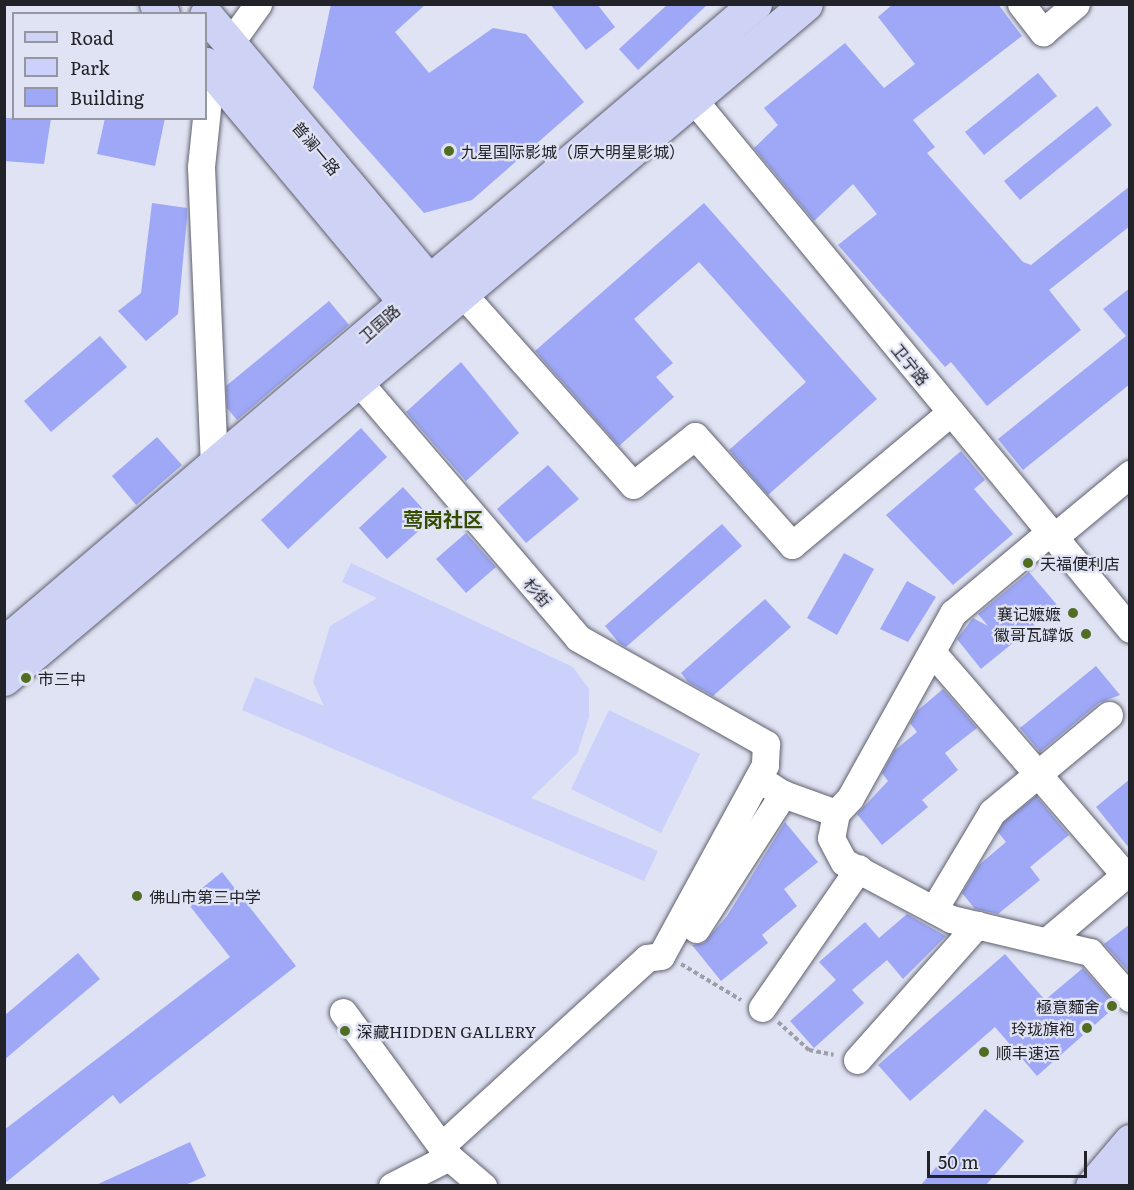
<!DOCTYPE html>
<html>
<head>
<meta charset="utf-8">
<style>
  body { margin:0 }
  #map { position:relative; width:1134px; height:1190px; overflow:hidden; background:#e0e3f3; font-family:Literata,"Noto Sans SC",serif }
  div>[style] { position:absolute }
  .green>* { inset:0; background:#cbd1fb }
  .building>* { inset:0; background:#9ea8f6 }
  .path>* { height:4px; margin-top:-2px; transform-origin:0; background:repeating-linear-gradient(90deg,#9c9eaa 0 4.5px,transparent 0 7.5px) }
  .roads { filter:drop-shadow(0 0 2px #5f616f) drop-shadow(0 0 2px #5f616f) }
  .minor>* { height:27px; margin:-13.5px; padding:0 13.5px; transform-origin:13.5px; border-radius:13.5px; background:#fff }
  .major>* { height:33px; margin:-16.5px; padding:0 16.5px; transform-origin:16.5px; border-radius:16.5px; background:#ced3f5 }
  .dots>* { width:16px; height:16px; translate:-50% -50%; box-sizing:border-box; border:3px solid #e0e3f3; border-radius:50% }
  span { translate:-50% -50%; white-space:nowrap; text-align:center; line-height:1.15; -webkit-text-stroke:4.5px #e0e3f3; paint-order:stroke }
  .street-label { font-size:16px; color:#222329 }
  .poi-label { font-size:16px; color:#222329 }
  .left { translate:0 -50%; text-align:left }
  .right { translate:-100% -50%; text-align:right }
  .quarter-label { font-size:20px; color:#334c00; font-weight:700 }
  .frame { position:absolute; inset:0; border:6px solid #222329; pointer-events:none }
  .legend { position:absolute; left:12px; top:12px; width:195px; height:108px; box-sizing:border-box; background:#e0e3f3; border:2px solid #9496a2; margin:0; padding:8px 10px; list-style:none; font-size:18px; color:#222329 }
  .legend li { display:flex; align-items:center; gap:12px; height:30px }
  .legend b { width:30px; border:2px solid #9496a2 }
  .scale { position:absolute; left:927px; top:1151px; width:160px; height:27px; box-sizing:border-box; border:3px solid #222329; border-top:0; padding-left:8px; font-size:18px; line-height:21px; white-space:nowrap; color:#222329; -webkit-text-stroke:4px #e0e3f3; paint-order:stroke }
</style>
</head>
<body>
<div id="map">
  <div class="green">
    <i style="clip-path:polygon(351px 563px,573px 667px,589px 689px,589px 717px,577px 754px,531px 798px,658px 851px,644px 881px,242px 710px,255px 677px,324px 706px,313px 682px,330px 626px,377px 598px,342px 582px)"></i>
    <i style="clip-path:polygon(609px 710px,700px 754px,661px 833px,571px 789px)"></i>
  </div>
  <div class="building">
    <i style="clip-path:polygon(331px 4px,426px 4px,395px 32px,429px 73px,493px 28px,526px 34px,584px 102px,472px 200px,424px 213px,313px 88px)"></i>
    <i style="clip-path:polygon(550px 4px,597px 4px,615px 27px,586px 50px)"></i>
    <i style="clip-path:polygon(668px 4px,708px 4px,638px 70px,619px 49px)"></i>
    <i style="clip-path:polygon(893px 4px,998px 4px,1022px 36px,913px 120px,935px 147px,927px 153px,1023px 262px,1031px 265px,1130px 186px,1130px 226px,1049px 290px,1081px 330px,987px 406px,951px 362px,945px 367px,838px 245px,877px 214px,853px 184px,814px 221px,754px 148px,778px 125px,764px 108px,845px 43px,884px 88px,915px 64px,878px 17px)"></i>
    <i style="clip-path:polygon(1038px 73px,1057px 96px,984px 155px,965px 132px)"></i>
    <i style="clip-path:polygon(1097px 106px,1112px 125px,1020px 200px,1004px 181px)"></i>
    <i style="clip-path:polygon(4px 118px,51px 118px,44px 164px,4px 161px)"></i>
    <i style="clip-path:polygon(105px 118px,165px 118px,155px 166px,97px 154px)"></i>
    <i style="clip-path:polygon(152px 203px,187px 208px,187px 218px,178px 314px,146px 341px,118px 311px,141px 293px)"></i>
    <i style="clip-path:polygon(704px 203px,877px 399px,768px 495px,729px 450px,806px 382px,699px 262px,634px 319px,673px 363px,656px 377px,674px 397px,619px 446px,535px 351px)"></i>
    <i style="clip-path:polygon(1130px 288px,1130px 384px,1023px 470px,998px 439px,1126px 336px,1103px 309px)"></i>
    <i style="clip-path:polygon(329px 301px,349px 325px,237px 420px,227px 408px,226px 386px)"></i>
    <i style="clip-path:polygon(100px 336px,127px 367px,51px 432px,24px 401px)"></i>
    <i style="clip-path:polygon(461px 362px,519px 433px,466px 481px,406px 412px)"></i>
    <i style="clip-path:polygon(361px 428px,387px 457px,288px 549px,261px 520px)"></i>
    <i style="clip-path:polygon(157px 437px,182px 465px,136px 505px,112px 476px)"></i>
    <i style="clip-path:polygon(961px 451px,985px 480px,974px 489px,1013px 534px,953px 585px,886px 515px)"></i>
    <i style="clip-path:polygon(548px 465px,579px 499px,526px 543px,497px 509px)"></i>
    <i style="clip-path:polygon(403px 487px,432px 519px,387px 559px,359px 528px)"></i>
    <i style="clip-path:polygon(722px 524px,742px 546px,626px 647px,619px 643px,605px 626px)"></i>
    <i style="clip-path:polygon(466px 533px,496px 567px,466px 593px,436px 559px)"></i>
    <i style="clip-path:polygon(844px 553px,874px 569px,837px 635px,807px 618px)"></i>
    <i style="clip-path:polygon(1029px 572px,1058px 606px,981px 669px,957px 639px,973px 618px,988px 626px,978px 614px)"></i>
    <i style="clip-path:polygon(907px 581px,936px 597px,908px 642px,880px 629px)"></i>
    <i style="clip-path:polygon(765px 599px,791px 627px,713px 696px,688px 682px,681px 673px)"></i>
    <i style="clip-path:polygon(1096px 666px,1120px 695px,1099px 703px,1040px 752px,1020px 728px)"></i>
    <i style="clip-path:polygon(943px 689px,977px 728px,945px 753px,958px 770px,922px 800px,928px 807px,882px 845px,857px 814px,888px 781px,882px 773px,895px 750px,917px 732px,910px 723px,917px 711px)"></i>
    <i style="clip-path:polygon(1130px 779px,1130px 849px,1096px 807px)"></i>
    <i style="clip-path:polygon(1036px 796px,1069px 835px,1030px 867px,1040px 880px,998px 914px,975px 909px,962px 893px,979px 865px,1006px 842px,998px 832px,1004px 822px)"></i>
    <i style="clip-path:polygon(785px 822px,818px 862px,784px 889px,797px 906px,762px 935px,768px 943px,721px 981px,692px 945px,704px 943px,727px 916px)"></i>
    <i style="clip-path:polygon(222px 872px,296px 966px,120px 1104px,113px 1095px,4px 1184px,4px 1130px,230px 957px,186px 901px)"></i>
    <i style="clip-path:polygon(907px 914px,946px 936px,903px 979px,887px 960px,852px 990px,864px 1003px,814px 1048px,790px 1021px,836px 980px,819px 962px,865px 922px,879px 938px)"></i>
    <i style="clip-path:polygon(1130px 924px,1130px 973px,1104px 944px)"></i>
    <i style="clip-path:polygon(78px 953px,100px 979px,4px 1060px,4px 1016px)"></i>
    <i style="clip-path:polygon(1005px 954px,1045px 1000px,1083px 968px,1116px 1006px,1037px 1076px,995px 1027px,910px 1101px,878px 1065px)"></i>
    <i style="clip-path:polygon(985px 1109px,1024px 1141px,986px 1185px,921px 1185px)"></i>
    <i style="clip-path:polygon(190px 1142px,206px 1176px,185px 1185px,96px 1185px)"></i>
  </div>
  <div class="path">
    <i style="left:681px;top:964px;width:70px;rotate:31deg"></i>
    <i style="left:778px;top:1022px;width:42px;rotate:42.1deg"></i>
    <i style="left:809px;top:1050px;width:25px;rotate:11deg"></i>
  </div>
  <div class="roads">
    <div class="minor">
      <i style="left:1021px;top:4px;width:36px;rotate:52deg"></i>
      <i style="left:1043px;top:32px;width:43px;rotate:-40.3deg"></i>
      <i style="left:230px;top:43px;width:48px;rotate:-54.3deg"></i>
      <i style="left:211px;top:70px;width:98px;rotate:95.9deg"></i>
      <i style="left:201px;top:167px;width:296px;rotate:87.5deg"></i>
      <i style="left:693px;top:99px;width:687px;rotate:50.49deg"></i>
      <i style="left:462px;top:293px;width:257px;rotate:48.3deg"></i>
      <i style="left:633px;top:485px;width:79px;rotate:-38.3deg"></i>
      <i style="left:695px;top:436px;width:146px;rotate:48.3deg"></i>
      <i style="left:792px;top:545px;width:207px;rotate:-39.9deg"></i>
      <i style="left:358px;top:381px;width:338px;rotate:49.4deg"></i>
      <i style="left:578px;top:638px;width:216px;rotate:29.4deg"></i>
      <i style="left:766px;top:744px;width:21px;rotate:93deg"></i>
      <i style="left:765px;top:765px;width:217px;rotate:118.6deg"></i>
      <i style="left:661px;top:956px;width:14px;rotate:172deg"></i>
      <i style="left:647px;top:958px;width:279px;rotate:137.6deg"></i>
      <i style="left:1054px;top:537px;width:99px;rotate:-39.7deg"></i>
      <i style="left:932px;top:652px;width:295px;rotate:49.1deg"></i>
      <i style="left:1125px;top:875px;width:102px;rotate:139.8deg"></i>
      <i style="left:758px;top:778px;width:30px;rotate:33deg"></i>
      <i style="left:783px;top:794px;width:56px;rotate:19.7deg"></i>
      <i style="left:836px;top:813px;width:21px;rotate:-47deg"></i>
      <i style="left:850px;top:798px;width:212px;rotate:-60.9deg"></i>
      <i style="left:953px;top:613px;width:126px;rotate:-39.9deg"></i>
      <i style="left:836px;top:813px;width:25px;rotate:101deg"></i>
      <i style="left:831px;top:838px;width:27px;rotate:62deg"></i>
      <i style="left:844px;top:862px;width:121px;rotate:28deg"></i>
      <i style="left:951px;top:919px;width:143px;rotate:13.4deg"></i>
      <i style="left:1090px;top:952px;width:61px;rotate:49deg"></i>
      <i style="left:934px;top:909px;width:113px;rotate:-59.1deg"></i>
      <i style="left:992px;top:812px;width:152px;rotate:-39.7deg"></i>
      <i style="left:696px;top:929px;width:161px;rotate:-57.2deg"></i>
      <i style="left:762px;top:1008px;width:170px;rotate:-55.3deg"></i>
      <i style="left:343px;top:1012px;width:180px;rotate:53.8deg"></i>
      <i style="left:449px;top:1157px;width:45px;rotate:40.5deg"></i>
      <i style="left:857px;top:1060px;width:181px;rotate:-48.4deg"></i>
      <i style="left:392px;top:1186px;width:64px;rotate:-27deg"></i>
    </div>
    <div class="major">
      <i style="left:156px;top:4px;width:12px;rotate:55deg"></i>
      <i style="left:206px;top:15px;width:346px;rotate:50deg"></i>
      <i style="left:206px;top:64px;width:309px;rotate:50.1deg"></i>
      <i style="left:404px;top:301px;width:20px;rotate:27deg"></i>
      <i style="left:4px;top:643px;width:986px;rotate:-40.39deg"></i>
      <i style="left:4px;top:679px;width:1048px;rotate:-40.09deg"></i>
      <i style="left:1092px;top:1186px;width:59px;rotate:-49.8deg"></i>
      <i style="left:1126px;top:1186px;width:6px;rotate:-51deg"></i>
    </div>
  </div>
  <div class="dots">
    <i style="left:449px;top:151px;background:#506d22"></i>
    <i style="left:1028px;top:563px;background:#506d22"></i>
    <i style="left:1073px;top:613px;background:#506d22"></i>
    <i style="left:1086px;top:634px;background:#506d22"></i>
    <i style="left:26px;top:678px;background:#506d22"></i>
    <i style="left:137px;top:896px;background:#506d22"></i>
    <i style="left:1112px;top:1006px;background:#506d22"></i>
    <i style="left:1087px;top:1028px;background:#506d22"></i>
    <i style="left:345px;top:1031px;background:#506d22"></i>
    <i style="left:984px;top:1052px;background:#506d22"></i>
  </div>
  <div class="street-label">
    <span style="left:317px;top:148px;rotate:50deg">普澜一路</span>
    <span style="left:379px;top:323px;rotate:-41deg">卫国路</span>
    <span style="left:911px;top:364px;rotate:51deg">卫宁路</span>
    <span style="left:538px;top:592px;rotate:49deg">杉街</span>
  </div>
  <div class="poi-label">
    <span class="left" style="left:461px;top:151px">九星国际影城（原大明星影城）</span>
    <span class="left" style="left:1040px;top:563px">天福便利店</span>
    <span class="right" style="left:1061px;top:613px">襄记嬷嬷</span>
    <span class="right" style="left:1074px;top:634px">徽哥瓦罉饭</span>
    <span class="left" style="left:38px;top:678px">市三中</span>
    <span class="left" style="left:149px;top:896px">佛山市第三中学</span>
    <span class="right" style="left:1100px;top:1006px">極意麵舍</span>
    <span class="right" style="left:1075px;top:1028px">玲珑旗袍</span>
    <span class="left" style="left:357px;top:1031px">深藏HIDDEN GALLERY</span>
    <span class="left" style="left:996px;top:1052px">顺丰速运</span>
  </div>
  <div class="quarter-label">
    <span style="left:443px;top:518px">莺岗社区</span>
  </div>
  <div class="frame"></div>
  <ul class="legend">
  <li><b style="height:8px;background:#ced3f5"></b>Road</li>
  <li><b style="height:16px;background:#cbd1fb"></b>Park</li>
  <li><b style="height:16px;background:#9ea8f6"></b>Building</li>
  </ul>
  <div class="scale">50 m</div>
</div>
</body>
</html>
